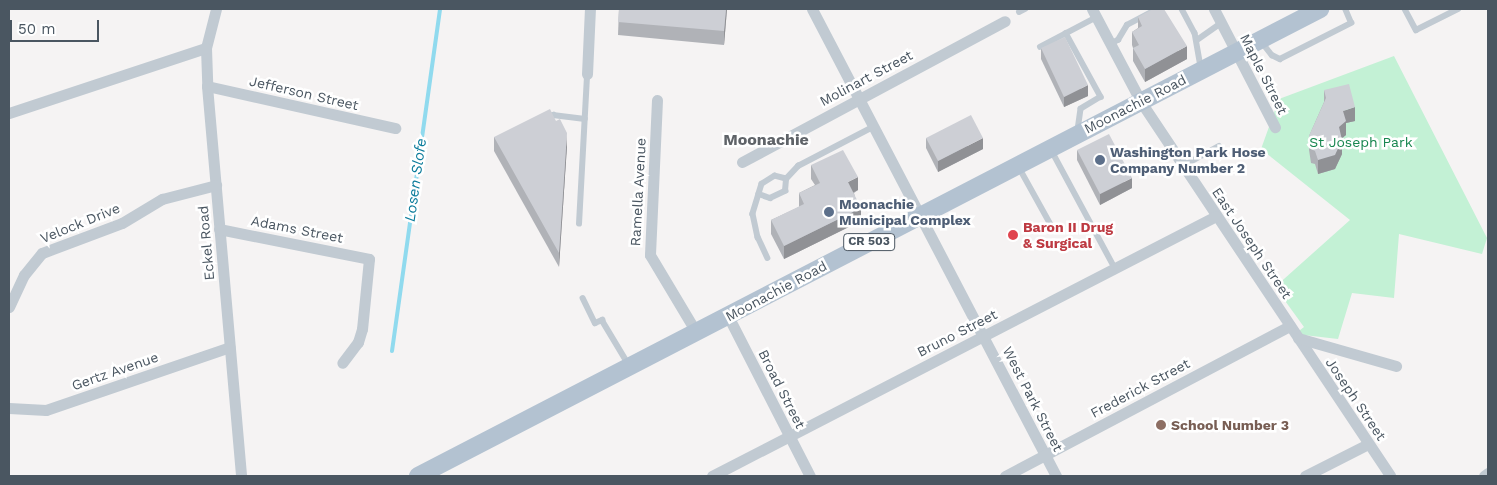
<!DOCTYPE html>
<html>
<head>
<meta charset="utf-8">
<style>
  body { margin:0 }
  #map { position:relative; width:1497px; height:485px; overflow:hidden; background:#f5f3f3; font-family:"Work Sans",sans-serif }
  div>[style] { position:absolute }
  .green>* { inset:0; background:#c3f1d5 }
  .stream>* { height:4px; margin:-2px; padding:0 2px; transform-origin:2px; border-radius:2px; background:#90daee }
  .lane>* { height:5.5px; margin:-2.75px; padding:0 2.75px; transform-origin:2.75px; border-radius:2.75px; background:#c1cad2 }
  .street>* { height:11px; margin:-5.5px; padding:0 5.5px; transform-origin:5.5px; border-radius:5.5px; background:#c1cad2 }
  .primary>* { height:18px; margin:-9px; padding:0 9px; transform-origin:9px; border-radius:9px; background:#b3c2d1 }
  .wall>* { inset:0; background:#b0b2b7 }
  .shaded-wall>* { inset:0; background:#909195 }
  .building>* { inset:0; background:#cdcfd5 }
  .dots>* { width:14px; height:14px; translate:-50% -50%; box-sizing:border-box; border:2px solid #fff; border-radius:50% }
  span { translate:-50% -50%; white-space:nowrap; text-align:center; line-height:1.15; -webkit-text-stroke:5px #fff; paint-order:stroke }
  .shield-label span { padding:1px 4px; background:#fff; border:1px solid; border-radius:4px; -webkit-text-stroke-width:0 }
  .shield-label { font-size:12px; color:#4a5661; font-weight:700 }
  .street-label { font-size:14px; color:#4a5661 }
  .park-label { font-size:14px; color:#17864f }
  .service-label { font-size:14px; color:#4e5e75; font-weight:700 }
  .left { translate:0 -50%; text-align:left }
  .health-label { font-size:14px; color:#be3a42; font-weight:700 }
  .education-label { font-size:14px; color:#785e54; font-weight:700 }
  .water-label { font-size:15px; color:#0c7c9b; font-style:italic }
  .quarter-label { font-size:16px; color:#5f6368; font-weight:700 }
  .frame { position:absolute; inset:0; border:10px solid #4a5661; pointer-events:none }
  .scale { position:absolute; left:10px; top:20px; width:89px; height:22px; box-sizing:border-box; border:2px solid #4a5661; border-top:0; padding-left:6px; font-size:15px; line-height:18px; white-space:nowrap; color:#4a5661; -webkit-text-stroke:4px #fff; paint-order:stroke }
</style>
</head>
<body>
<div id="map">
  <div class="green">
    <i style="clip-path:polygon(1394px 56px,1487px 238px,1482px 254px,1399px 234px,1394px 298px,1352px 293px,1338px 339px,1295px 334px,1304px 327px,1275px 287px,1350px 220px,1261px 149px,1279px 99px)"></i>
  </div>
  <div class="stream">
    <i style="left:392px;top:351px;width:345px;rotate:-82deg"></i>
  </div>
  <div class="lane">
    <i style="left:1182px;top:9px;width:27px;rotate:62deg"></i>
    <i style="left:1195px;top:33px;width:35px;rotate:80deg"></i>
    <i style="left:1405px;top:9px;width:24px;rotate:62deg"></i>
    <i style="left:1416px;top:30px;width:47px;rotate:-26.6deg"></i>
    <i style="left:1019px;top:12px;width:7px;rotate:-27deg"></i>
    <i style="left:1066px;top:33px;width:73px;rotate:61.3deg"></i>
    <i style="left:1101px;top:97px;width:23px;rotate:149deg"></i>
    <i style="left:1081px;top:109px;width:22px;rotate:98deg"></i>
    <i style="left:1197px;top:40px;width:29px;rotate:-35deg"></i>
    <i style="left:1261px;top:41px;width:18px;rotate:52deg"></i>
    <i style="left:1272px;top:55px;width:9px;rotate:27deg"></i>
    <i style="left:1280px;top:59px;width:80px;rotate:-26.9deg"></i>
    <i style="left:1351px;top:23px;width:15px;rotate:-113deg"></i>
    <i style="left:1110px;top:44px;width:9px;rotate:-27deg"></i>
    <i style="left:1118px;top:40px;width:17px;rotate:-59deg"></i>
    <i style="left:1127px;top:25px;width:34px;rotate:-28deg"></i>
    <i style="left:1040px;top:47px;width:64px;rotate:-27.8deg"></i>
    <i style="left:546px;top:118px;width:8px;rotate:-23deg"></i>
    <i style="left:553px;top:115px;width:32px;rotate:7deg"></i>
    <i style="left:1052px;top:151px;width:133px;rotate:61.7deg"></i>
    <i style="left:1183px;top:166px;width:41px;rotate:-29.1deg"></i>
    <i style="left:1019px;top:167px;width:64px;rotate:61deg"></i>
    <i style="left:786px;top:179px;width:11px;rotate:-165deg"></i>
    <i style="left:775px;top:176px;width:15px;rotate:148deg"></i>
    <i style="left:762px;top:184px;width:10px;rotate:107deg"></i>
    <i style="left:759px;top:194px;width:12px;rotate:20deg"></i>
    <i style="left:770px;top:198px;width:17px;rotate:-25deg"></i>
    <i style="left:785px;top:191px;width:12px;rotate:-85deg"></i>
    <i style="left:786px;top:179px;width:18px;rotate:-47deg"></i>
    <i style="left:798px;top:166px;width:85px;rotate:-27.5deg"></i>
    <i style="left:759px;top:194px;width:21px;rotate:107deg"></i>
    <i style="left:753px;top:214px;width:24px;rotate:78deg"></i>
    <i style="left:758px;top:237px;width:23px;rotate:65deg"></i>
    <i style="left:579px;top:224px;width:150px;rotate:-86.9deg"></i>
    <i style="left:583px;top:298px;width:28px;rotate:64deg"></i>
    <i style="left:595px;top:323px;width:8px;rotate:-23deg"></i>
    <i style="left:602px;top:320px;width:52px;rotate:59deg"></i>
  </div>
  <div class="street">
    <i style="left:216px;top:9px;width:40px;rotate:104.4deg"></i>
    <i style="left:206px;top:48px;width:38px;rotate:88deg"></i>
    <i style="left:207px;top:86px;width:391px;rotate:85deg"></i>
    <i style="left:812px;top:9px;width:527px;rotate:62.41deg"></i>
    <i style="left:1092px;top:9px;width:105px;rotate:62.2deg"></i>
    <i style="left:1141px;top:102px;width:449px;rotate:56.3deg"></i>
    <i style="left:1214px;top:9px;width:133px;rotate:62.7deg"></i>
    <i style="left:587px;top:74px;width:65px;rotate:-87.4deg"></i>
    <i style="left:207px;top:86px;width:193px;rotate:12.6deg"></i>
    <i style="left:657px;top:100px;width:155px;rotate:92.6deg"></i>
    <i style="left:650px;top:255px;width:90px;rotate:59.1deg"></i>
    <i style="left:9px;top:113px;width:207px;rotate:-18.3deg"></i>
    <i style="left:742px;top:162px;width:298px;rotate:-28.2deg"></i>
    <i style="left:219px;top:229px;width:153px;rotate:11.3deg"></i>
    <i style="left:369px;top:259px;width:70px;rotate:95.7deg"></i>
    <i style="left:362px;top:329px;width:14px;rotate:107deg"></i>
    <i style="left:358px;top:342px;width:26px;rotate:127deg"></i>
    <i style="left:9px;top:307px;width:35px;rotate:-65deg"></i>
    <i style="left:24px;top:275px;width:28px;rotate:-51deg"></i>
    <i style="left:42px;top:253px;width:85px;rotate:-20.6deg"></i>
    <i style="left:122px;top:223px;width:47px;rotate:-31deg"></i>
    <i style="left:162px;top:199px;width:56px;rotate:-14.5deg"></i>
    <i style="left:728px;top:316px;width:180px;rotate:62.9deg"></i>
    <i style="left:1298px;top:338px;width:102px;rotate:15.9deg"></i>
    <i style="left:9px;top:408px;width:37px;rotate:3deg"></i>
    <i style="left:46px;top:410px;width:194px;rotate:-18.9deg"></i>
    <i style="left:712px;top:476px;width:567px;rotate:-27.29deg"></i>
    <i style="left:1005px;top:476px;width:322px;rotate:-27.8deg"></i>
    <i style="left:1305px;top:476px;width:71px;rotate:-26.9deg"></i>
    <i style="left:1484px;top:476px;width:5px;rotate:-37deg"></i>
  </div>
  <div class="primary">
    <i style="left:418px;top:476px;width:1016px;rotate:-27.37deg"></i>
  </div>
  <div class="wall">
    <i style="clip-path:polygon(619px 9px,727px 9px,724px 45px,618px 35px)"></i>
    <i style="clip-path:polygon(1138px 17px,1187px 59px,1145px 82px,1133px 61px,1133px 48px,1132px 45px,1132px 32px,1138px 28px)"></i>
    <i style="clip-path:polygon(1041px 48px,1088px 96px,1064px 107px,1041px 59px)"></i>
    <i style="clip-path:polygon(1324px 90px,1355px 121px,1346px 123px,1346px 135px,1341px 138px,1342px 154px,1335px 169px,1318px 174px,1315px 164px,1311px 163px,1309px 150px,1309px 136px,1324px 102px)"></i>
    <i style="clip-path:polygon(494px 137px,567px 146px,559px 267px,494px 151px)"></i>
    <i style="clip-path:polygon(926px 138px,983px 149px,938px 172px,926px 148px)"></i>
    <i style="clip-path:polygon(1077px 150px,1132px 188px,1100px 205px,1077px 160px)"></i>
    <i style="clip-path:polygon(811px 165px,858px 190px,854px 193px,861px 221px,784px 259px,771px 234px,771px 220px,799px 207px,799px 193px,815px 185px,811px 179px)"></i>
  </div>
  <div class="shaded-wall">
    <i style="clip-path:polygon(726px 9px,727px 9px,724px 45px,724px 31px)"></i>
    <i style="clip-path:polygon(1187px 46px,1187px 59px,1145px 82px,1145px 69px)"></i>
    <i style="clip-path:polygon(1088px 85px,1088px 96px,1064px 107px,1064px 97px)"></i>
    <i style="clip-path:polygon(1355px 107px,1355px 121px,1346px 123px,1346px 135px,1339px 141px,1339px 127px,1343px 111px)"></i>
    <i style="clip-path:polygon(567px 133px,567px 146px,559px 267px,559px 253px)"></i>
    <i style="clip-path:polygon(983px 138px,983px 149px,938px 172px,938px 161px)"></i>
    <i style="clip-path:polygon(1342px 140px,1342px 154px,1335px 169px,1318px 174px,1318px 160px)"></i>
    <i style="clip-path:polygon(858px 177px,858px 190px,848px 195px,848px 182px)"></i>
    <i style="clip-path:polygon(1132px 178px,1132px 188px,1100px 205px,1100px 194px)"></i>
    <i style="clip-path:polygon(861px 208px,861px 221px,784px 259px,784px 246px)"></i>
  </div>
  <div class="building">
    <i style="clip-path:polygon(619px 9px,726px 9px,724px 31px,618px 22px)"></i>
    <i style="clip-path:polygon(1153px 9px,1164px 9px,1187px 46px,1145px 69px,1133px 48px,1139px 45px,1132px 32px,1142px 26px,1138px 17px)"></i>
    <i style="clip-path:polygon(1065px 37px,1088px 85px,1064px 97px,1041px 48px)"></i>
    <i style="clip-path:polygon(1349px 84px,1355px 107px,1343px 111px,1346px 121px,1339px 127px,1342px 140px,1335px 155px,1318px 160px,1315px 151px,1311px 149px,1309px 136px,1326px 98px,1324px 90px)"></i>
    <i style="clip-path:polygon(550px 109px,556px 121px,560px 119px,567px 133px,559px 253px,494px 137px)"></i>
    <i style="clip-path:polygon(971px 115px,983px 138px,938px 161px,926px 138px)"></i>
    <i style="clip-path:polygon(1109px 134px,1132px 178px,1100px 194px,1077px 150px)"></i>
    <i style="clip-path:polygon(843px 150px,858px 177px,848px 182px,861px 208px,784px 246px,771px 220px,804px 204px,799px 193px,820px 183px,811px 165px)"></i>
  </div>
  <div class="dots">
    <i style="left:1100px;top:160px;background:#5c6f8a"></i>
    <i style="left:829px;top:212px;background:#5c6f8a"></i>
    <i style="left:1013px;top:235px;background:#e0444e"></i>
    <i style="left:1161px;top:425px;background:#8d6e63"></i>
  </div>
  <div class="shield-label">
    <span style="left:869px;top:242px">CR 503</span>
  </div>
  <div class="street-label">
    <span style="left:1264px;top:74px;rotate:63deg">Maple Street</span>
    <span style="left:866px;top:78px;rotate:-28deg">Molinart Street</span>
    <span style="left:304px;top:93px;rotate:13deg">Jefferson Street</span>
    <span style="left:1135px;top:104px;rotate:-27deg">Moonachie Road</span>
    <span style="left:638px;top:192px;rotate:-87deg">Ramella Avenue</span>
    <span style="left:80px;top:223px;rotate:-22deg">Velock Drive</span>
    <span style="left:297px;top:229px;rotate:11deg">Adams Street</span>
    <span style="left:206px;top:243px;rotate:-95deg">Eckel Road</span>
    <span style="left:1252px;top:243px;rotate:56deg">East Joseph Street</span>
    <span style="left:776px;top:291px;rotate:-28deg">Moonachie Road</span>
    <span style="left:957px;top:333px;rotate:-27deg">Bruno Street</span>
    <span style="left:115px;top:371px;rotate:-19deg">Gertz Avenue</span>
    <span style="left:1140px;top:388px;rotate:-28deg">Frederick Street</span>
    <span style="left:782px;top:389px;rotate:63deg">Broad Street</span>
    <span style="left:1033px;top:399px;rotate:63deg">West Park Street</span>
    <span style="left:1356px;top:399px;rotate:56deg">Joseph Street</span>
  </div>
  <div class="park-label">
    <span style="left:1361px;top:142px">St Joseph Park</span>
  </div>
  <div class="service-label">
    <span class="left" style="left:1110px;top:160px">Washington Park Hose<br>Company Number 2</span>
    <span class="left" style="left:839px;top:212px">Moonachie<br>Municipal Complex</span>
  </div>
  <div class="health-label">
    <span class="left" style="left:1023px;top:235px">Baron II Drug<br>&amp; Surgical</span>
  </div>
  <div class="education-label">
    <span class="left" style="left:1171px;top:425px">School Number 3</span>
  </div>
  <div class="water-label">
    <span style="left:416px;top:180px;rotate:-82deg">Losen Slofe</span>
  </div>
  <div class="quarter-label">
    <span style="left:766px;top:140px">Moonachie</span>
  </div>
  <div class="frame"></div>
  <div class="scale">50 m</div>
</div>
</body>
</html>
